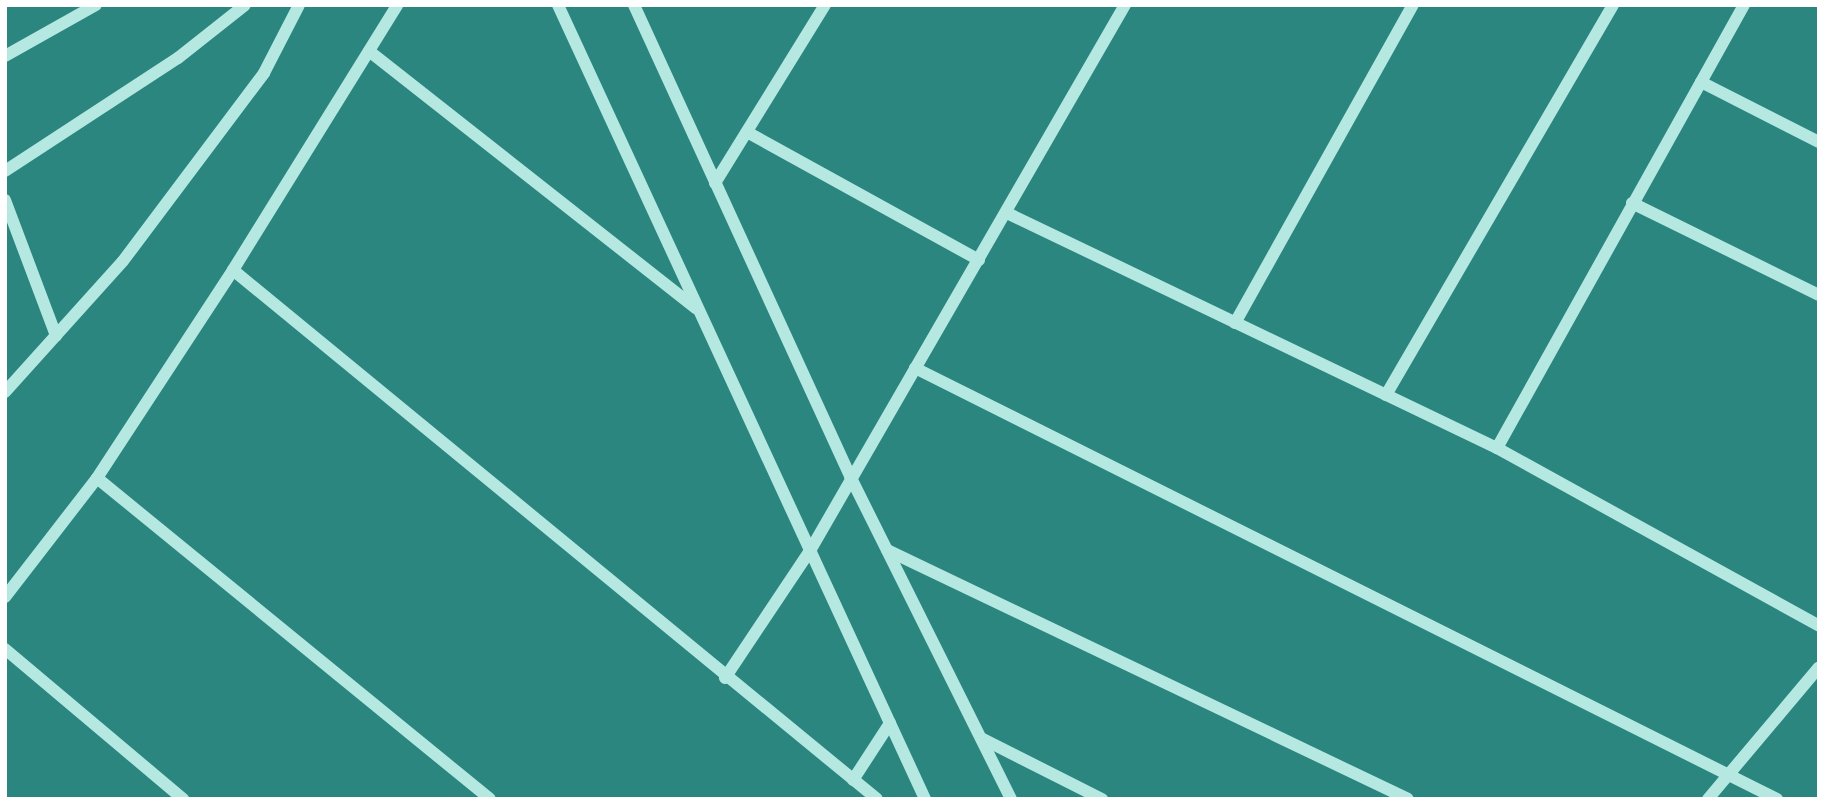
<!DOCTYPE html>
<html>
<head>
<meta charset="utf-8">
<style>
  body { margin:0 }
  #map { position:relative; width:1824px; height:804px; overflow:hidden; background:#2a867e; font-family:"Work Sans",sans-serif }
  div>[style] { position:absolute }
  .minor>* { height:12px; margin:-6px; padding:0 6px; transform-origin:6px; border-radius:6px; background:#b6e8e2 }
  span { translate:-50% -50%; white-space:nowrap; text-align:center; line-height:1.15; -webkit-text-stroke:7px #2a867e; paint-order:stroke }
  .frame { position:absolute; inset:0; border:7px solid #fff; pointer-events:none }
</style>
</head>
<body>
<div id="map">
  <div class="minor">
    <i style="left:558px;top:5px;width:875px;rotate:65.19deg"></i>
    <i style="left:634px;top:5px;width:518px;rotate:65.36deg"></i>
    <i style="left:850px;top:476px;width:361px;rotate:63.5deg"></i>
    <i style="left:369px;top:51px;width:416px;rotate:38.2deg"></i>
    <i style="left:5px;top:56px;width:104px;rotate:-29.3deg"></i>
    <i style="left:1701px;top:82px;width:132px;rotate:27deg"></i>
    <i style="left:747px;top:132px;width:265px;rotate:28.9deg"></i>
    <i style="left:5px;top:171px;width:207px;rotate:-33.2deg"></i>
    <i style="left:178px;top:58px;width:85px;rotate:-38.3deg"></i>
    <i style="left:715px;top:183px;width:209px;rotate:-58.3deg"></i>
    <i style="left:5px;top:200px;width:145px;rotate:69.4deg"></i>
    <i style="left:1632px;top:203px;width:208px;rotate:26.2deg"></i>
    <i style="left:1007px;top:213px;width:543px;rotate:25.62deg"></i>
    <i style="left:1497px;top:448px;width:507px;rotate:-60.86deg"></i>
    <i style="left:233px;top:270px;width:312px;rotate:-58.2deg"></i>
    <i style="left:1235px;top:323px;width:364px;rotate:-60.8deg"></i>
    <i style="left:915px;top:368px;width:964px;rotate:26.57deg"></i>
    <i style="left:5px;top:392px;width:176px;rotate:-48deg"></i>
    <i style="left:123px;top:261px;width:235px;rotate:-53.1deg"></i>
    <i style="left:264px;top:73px;width:76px;rotate:-62.8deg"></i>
    <i style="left:1386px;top:395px;width:451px;rotate:-59.8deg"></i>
    <i style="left:1497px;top:448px;width:368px;rotate:28.9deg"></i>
    <i style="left:97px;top:478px;width:507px;rotate:39.24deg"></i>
    <i style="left:887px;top:550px;width:577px;rotate:25.54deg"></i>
    <i style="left:5px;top:597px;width:150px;rotate:-52.3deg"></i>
    <i style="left:97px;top:478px;width:249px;rotate:-56.8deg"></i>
    <i style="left:233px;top:270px;width:833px;rotate:39.4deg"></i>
    <i style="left:5px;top:649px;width:233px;rotate:40.1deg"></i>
    <i style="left:725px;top:678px;width:155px;rotate:-56.3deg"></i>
    <i style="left:811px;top:549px;width:628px;rotate:-60.01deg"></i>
    <i style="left:981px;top:738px;width:136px;rotate:26.8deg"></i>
    <i style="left:853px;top:780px;width:68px;rotate:-57deg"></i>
    <i style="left:1708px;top:799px;width:172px;rotate:-49.9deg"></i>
  </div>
  <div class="frame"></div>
</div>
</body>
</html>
